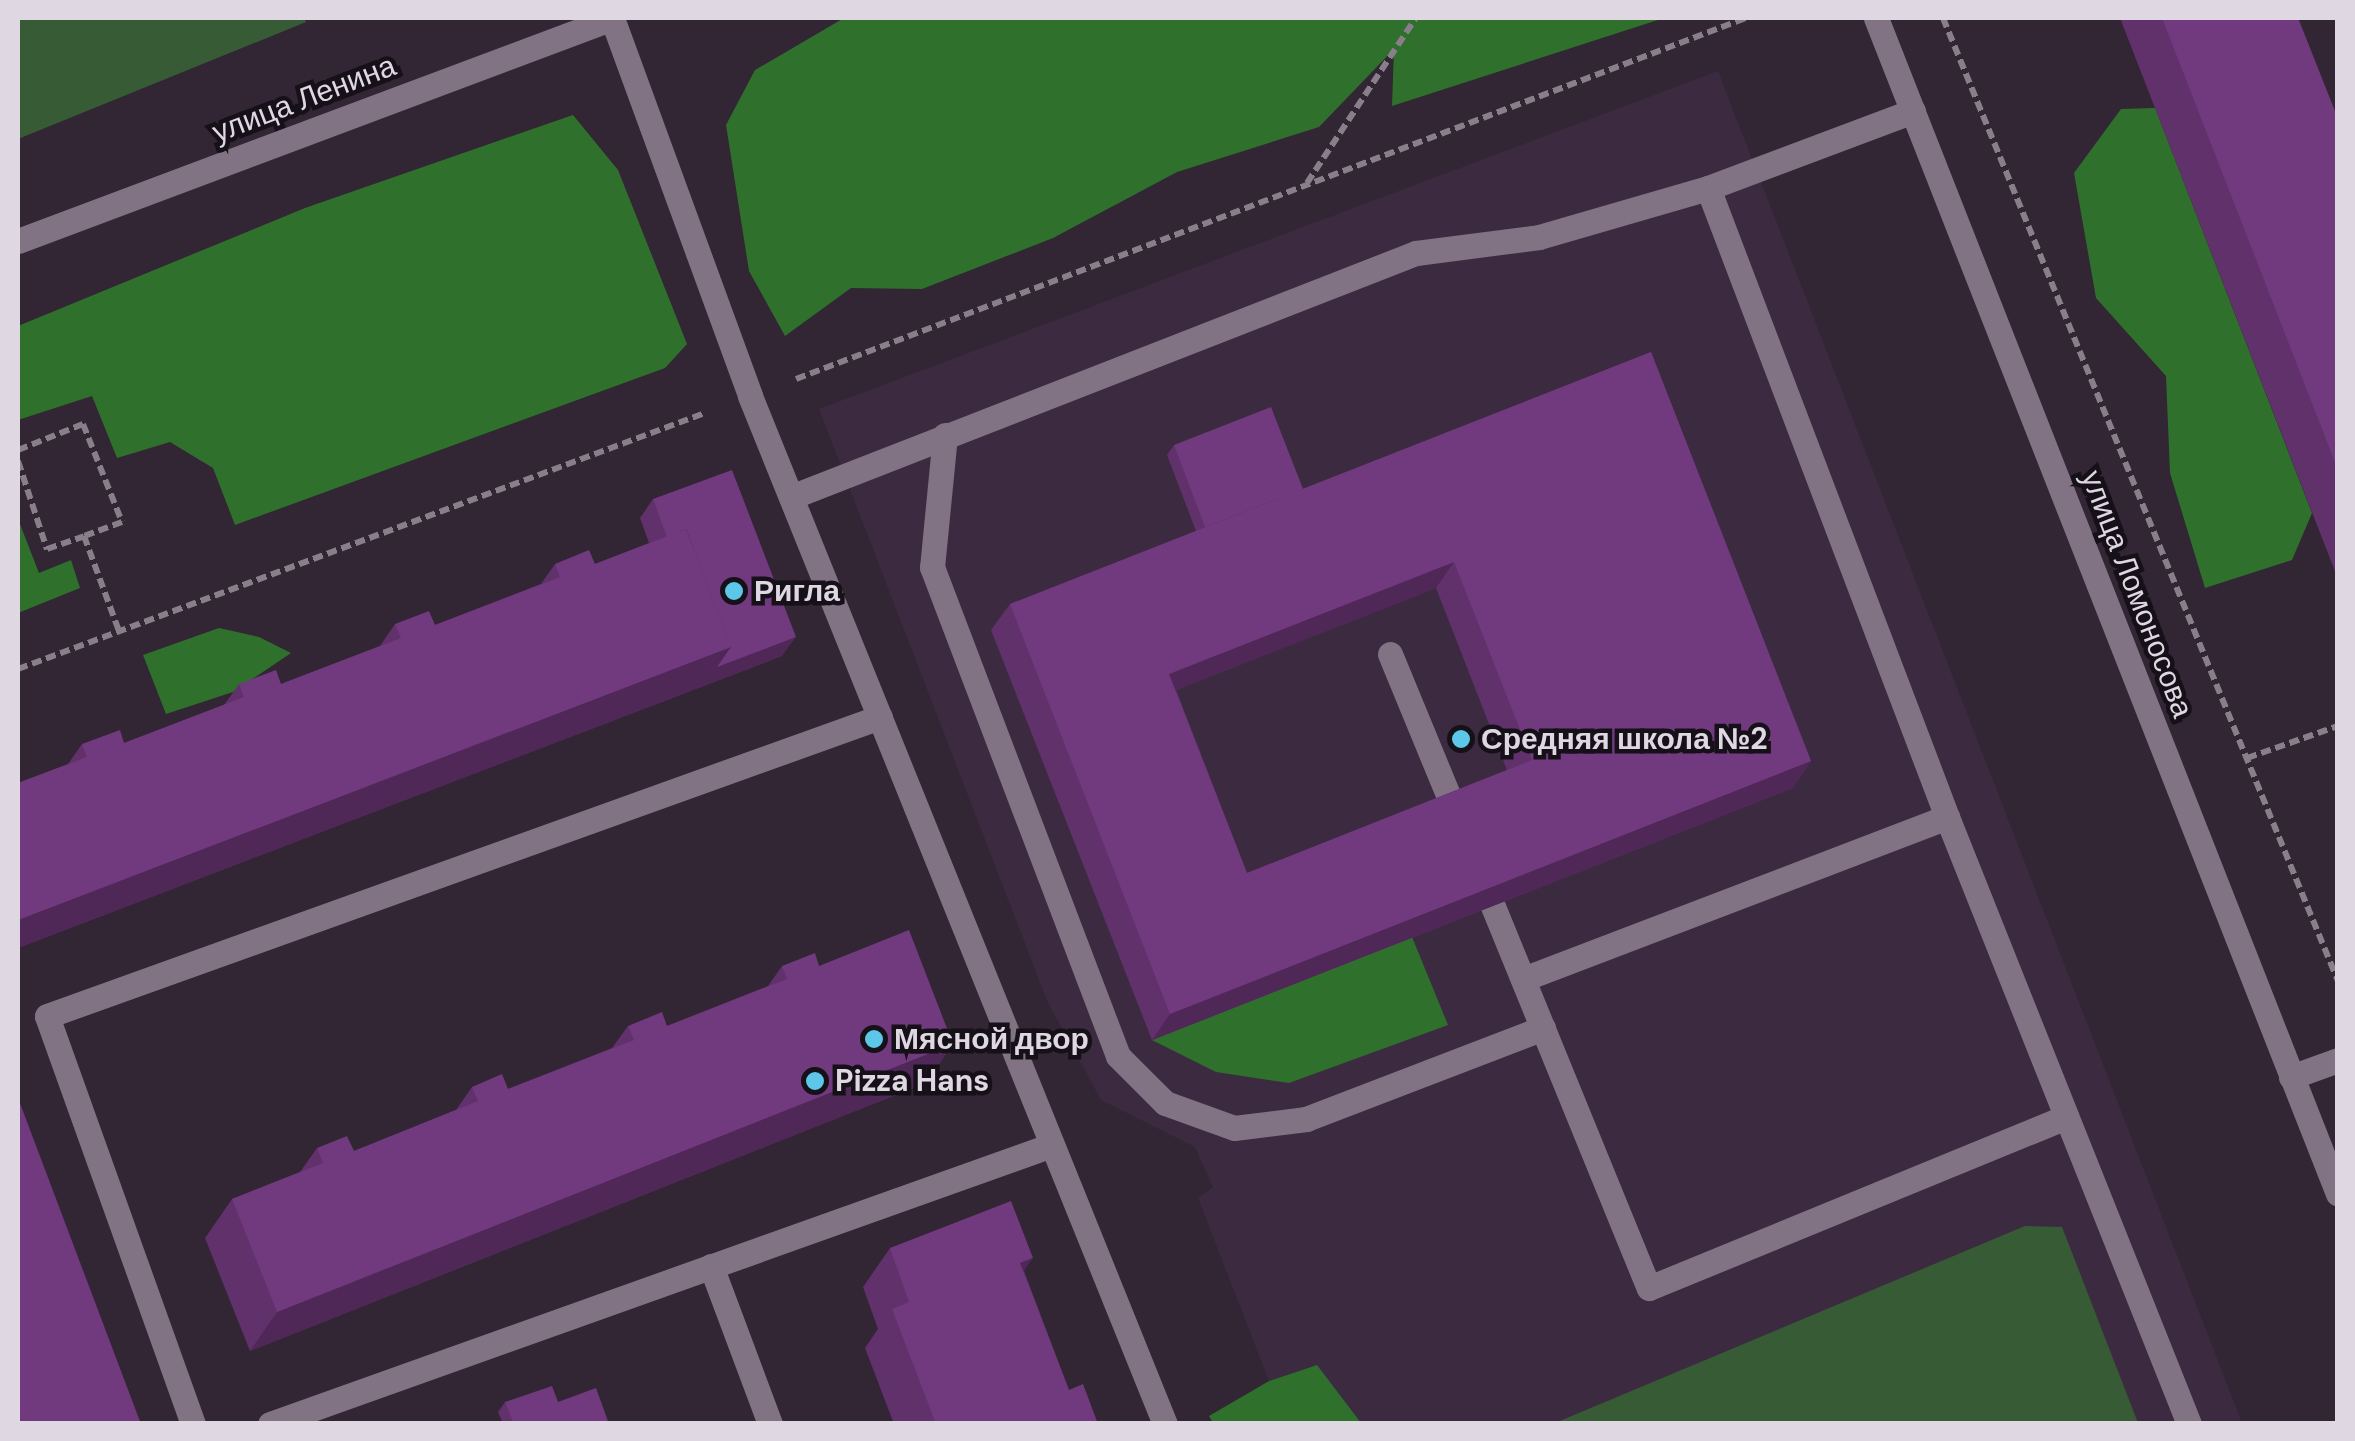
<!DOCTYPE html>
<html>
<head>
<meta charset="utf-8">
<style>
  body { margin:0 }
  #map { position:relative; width:2355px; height:1441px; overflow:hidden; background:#322534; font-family:"DM Sans",sans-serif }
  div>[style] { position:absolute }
  .built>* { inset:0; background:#3c2b40 }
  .green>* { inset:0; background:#375c35 }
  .forest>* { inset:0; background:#2f712c }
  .path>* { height:6px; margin-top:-3px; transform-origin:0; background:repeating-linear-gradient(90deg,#897f8b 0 10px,transparent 0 15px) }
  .minor>* { height:25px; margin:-12.5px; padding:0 12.5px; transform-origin:12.5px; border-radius:12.5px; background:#817384 }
  .wall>* { inset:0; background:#61316c }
  .shaded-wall>* { inset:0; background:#4f2858 }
  .building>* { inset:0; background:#71397e }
  .dots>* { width:28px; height:28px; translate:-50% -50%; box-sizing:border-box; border:5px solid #161118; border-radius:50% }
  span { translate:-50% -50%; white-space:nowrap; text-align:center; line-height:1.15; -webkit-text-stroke:9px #161118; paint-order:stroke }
  .street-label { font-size:30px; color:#dfd7e1 }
  .poi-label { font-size:30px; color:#dfd7e1; font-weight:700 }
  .left { translate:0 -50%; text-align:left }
  .frame { position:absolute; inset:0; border:20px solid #dfd7e1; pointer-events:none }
</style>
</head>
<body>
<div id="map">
  <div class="built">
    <i style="clip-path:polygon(1718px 71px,2242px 1423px,1339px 1424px,1317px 1365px,1269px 1381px,1198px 1198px,1213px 1187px,1195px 1147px,1101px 1100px,1048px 1003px,819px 409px)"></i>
  </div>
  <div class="green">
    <i style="clip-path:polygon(18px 18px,304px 18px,306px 22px,18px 139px)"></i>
    <i style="clip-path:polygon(2025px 1226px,2062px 1227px,2138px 1423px,1555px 1423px)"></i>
  </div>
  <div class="forest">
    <i style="clip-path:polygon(844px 18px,1664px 18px,1392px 106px,1394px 49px,1319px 127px,1177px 172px,1053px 238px,922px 289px,851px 288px,785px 336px,749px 271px,726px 125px,755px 70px)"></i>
    <i style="clip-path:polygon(2155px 108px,2312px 513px,2292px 560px,2205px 588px,2170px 473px,2166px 376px,2096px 298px,2074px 173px,2121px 109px)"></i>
    <i style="clip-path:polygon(573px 115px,618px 170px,687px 344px,665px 368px,235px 525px,213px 468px,170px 442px,117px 458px,92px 396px,18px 420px,18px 326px,305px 208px)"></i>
    <i style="clip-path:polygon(18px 519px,39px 573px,71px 560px,80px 588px,18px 613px)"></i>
    <i style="clip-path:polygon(219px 628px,259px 637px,291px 653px,233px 692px,166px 714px,143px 655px)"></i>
    <i style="clip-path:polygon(1412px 937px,1448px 1025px,1289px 1083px,1216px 1072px,1152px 1040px)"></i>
    <i style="clip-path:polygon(1317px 1365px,1361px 1423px,1213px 1423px,1209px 1416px,1269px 1381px)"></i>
  </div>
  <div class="path">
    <i style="left:1943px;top:18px;width:1041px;rotate:67.7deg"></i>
    <i style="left:1307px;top:183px;width:198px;rotate:-56.6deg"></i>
    <i style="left:796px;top:379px;width:1016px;rotate:-20.81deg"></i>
    <i style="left:18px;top:450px;width:70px;rotate:-21.8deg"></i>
    <i style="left:83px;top:424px;width:105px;rotate:68.3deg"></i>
    <i style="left:122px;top:522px;width:40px;rotate:159.8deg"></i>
    <i style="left:18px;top:461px;width:93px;rotate:71.8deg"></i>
    <i style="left:47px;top:549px;width:39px;rotate:-19deg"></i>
    <i style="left:84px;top:536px;width:101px;rotate:69.8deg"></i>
    <i style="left:18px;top:669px;width:733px;rotate:-20.44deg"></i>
    <i style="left:2247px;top:758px;width:96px;rotate:-19.4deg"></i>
  </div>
  <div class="minor">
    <i style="left:612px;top:18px;width:402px;rotate:69.9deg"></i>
    <i style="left:750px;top:396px;width:1109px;rotate:68.02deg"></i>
    <i style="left:1876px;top:18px;width:1263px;rotate:68.55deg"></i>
    <i style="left:1708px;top:188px;width:673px;rotate:69.19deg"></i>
    <i style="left:1947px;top:817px;width:653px;rotate:68.26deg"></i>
    <i style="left:18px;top:241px;width:635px;rotate:-20.55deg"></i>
    <i style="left:945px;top:435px;width:133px;rotate:95.6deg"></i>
    <i style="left:932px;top:567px;width:523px;rotate:69.17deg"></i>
    <i style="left:1118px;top:1056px;width:66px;rotate:45deg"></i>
    <i style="left:1165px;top:1103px;width:73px;rotate:19.9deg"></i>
    <i style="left:1234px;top:1128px;width:73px;rotate:-7.1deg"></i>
    <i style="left:1306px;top:1119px;width:254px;rotate:-21deg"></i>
    <i style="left:791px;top:497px;width:671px;rotate:-21.33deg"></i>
    <i style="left:1416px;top:253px;width:124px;rotate:-7.4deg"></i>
    <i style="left:1539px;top:237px;width:176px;rotate:-16.2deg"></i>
    <i style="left:1708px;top:188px;width:219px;rotate:-20.6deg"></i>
    <i style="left:1390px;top:654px;width:186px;rotate:67.6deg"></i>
    <i style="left:1481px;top:877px;width:444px;rotate:67.8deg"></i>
    <i style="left:1649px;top:1288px;width:451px;rotate:-22.3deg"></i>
    <i style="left:1523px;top:979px;width:454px;rotate:-20.9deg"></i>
    <i style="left:2291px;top:1077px;width:50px;rotate:-19.9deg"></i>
    <i style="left:711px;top:1266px;width:169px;rotate:69.5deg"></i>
    <i style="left:193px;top:1424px;width:433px;rotate:-109.7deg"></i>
    <i style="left:47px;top:1016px;width:885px;rotate:-19.75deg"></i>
    <i style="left:270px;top:1424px;width:830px;rotate:-19.64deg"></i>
  </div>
  <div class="wall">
    <i style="clip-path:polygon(2120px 18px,2298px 18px,2338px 119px,2338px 579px)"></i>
    <i style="clip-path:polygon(evenodd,1651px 352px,1811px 761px,1793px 788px,1152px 1040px,991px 630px,1010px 604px,1196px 531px,1167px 455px,1174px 445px,1303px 489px,1651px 352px,1436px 588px,1507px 770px,1247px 873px,1176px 690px,1436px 588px)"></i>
    <i style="clip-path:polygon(653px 499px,782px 656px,18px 948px,18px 783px,68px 764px,82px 744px,124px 743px,224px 705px,239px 684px,281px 684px,380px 646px,395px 624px,435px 625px,541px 584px,555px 564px,595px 564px,649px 543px,640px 518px)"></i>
    <i style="clip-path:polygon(782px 966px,819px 966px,953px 1044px,926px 1083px,250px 1351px,205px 1238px,232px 1199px,300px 1172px,317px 1148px,354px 1151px,456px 1110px,472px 1087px,508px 1089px,612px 1048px,628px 1026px,667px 1026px,768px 986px)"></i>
    <i style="clip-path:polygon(890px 1248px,1024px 1271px,1069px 1390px,1098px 1424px,894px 1424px,865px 1348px,878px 1329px,863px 1287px)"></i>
    <i style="clip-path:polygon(505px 1402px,558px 1402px,609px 1424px,503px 1424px,498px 1412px)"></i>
  </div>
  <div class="shaded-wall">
    <i style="clip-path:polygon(1454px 562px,1436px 588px,1151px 700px,1169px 674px)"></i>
    <i style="clip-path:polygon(796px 637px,782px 656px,18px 948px,18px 920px,731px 647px)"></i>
    <i style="clip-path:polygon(1811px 761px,1793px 788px,1152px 1040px,1170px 1014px)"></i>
    <i style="clip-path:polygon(953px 1044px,926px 1083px,250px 1351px,277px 1312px)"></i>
    <i style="clip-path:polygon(1033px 1258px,1006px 1297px,1020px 1263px)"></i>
  </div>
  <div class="building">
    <i style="clip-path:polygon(2162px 18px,2298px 18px,2338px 119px,2338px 470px)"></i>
    <i style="clip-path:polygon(evenodd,1651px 352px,1811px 761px,1170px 1014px,1010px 604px,1651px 352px,1454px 562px,1532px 760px,1247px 873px,1169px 674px,1454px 562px)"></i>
    <i style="clip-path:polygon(1271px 407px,1303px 489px,1205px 527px,1174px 445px)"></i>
    <i style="clip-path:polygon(732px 470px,796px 637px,717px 667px,731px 647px,686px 529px,667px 537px,653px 499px)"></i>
    <i style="clip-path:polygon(686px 529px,731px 647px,18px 920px,18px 783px,87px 757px,82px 744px,120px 730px,124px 743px,244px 697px,239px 684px,276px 670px,281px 684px,401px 638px,395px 624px,429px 611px,435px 625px,560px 577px,555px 564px,589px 550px,595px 564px)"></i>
    <i style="clip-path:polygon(909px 930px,953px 1044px,277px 1312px,232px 1199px,323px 1163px,317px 1148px,347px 1136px,354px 1151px,478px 1101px,472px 1087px,502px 1074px,508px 1089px,634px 1040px,628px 1026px,662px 1012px,667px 1026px,787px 979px,782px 966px,815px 953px,819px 966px)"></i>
    <i style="clip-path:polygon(18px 1098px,141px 1424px,18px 1424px)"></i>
    <i style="clip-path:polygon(1011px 1201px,1033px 1258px,1020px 1263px,1069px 1390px,1083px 1384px,1098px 1424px,936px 1424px,892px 1309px,909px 1302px,890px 1248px)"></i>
    <i style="clip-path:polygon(552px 1386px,558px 1402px,596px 1388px,609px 1424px,514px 1424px,505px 1402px)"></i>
  </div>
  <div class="dots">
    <i style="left:734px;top:591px;background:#5cc7e8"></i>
    <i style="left:1461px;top:739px;background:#5cc7e8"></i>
    <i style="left:874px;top:1039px;background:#5cc7e8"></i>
    <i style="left:815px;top:1081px;background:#5cc7e8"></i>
  </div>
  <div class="street-label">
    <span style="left:304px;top:99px;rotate:-21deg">улица Ленина</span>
    <span style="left:2137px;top:594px;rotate:69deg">улица Ломоносова</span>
  </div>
  <div class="poi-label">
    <span class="left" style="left:754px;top:591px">Ригла</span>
    <span class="left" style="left:1481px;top:739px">Средняя школа №2</span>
    <span class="left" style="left:894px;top:1039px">Мясной двор</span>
    <span class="left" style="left:835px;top:1081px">Pizza Hans</span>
  </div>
  <div class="frame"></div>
</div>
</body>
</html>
